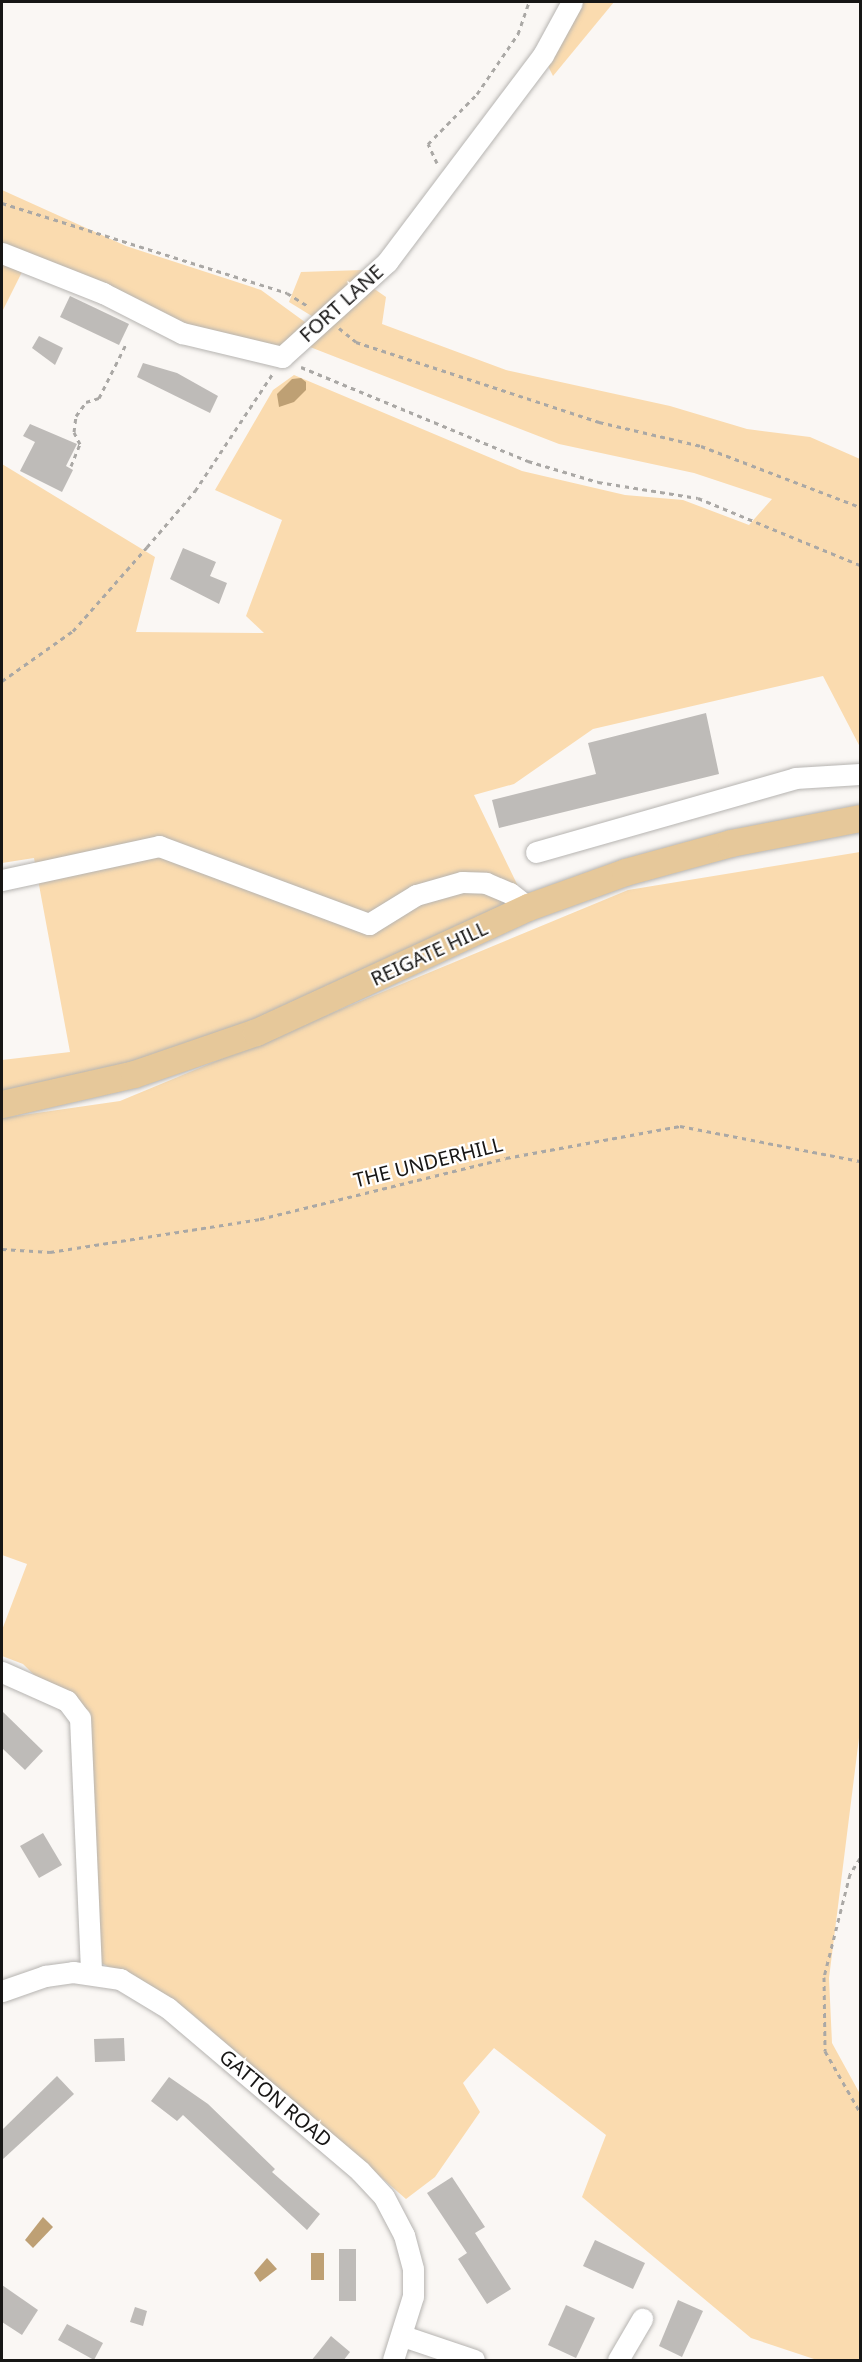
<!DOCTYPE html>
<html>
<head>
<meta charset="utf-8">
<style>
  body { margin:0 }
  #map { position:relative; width:862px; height:2362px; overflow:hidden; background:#faf7f4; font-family:"Noto Sans",sans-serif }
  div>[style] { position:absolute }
  .green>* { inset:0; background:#fadbaf }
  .water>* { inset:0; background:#bea074 }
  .building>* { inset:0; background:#bebbb8 }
  .path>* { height:3px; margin-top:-1.5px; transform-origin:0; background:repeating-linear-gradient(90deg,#aaa8a5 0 4.5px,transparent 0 9px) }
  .roads { filter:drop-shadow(0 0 2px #b6b4b1) drop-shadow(0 0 2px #b6b4b1) }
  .minor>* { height:21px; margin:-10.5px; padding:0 10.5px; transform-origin:10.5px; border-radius:10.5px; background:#fff }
  .major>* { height:27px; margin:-13.5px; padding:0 13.5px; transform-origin:13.5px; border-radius:13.5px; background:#e6c89a }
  span { translate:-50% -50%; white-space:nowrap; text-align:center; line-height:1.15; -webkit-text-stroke:4.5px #fff; paint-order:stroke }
  .street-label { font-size:20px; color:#171615 }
  .frame { position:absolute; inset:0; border:3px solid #171615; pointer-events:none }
</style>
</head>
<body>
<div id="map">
  <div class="green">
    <i style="clip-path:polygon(577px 2px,614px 2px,553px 76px,545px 60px)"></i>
    <i style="clip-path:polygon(2px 190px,126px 246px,261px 290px,309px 325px,282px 350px,196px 334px,2px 246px)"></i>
    <i style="clip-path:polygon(2px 263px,24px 268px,2px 312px)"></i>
    <i style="clip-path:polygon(363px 270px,315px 318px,289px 302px,301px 272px)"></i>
    <i style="clip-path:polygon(373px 288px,386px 297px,382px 324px,506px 370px,670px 406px,747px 429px,810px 437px,860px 459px,860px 747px,823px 676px,593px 729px,514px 784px,474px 795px,528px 907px,256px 1032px,2px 1104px,2px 1060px,70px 1052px,34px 858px,2px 863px,2px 464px,155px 557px,136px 632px,264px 633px,246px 616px,282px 520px,215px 490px,273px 390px,294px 375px,522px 471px,625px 495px,683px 500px,749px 525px,772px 499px,694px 473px,559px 444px,310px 347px)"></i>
    <i style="clip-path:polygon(860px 852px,860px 1730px,829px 1978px,832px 2043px,860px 2094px,860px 2360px,817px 2360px,751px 2338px,582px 2197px,606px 2135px,494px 2048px,463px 2083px,480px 2112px,435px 2177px,406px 2199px,192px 2014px,98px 1961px,89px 1729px,23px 1664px,2px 1656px,2px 1630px,27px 1564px,2px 1555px,2px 1118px,120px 1101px,628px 890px)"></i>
  </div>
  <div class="water">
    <i style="clip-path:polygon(301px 378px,306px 382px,306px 390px,294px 402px,279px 407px,277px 394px,292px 379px)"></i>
    <i style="clip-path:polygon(43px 2217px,53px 2227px,33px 2248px,25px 2240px)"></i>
    <i style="clip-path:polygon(311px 2253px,324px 2253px,324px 2280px,311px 2280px)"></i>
    <i style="clip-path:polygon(267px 2258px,277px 2269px,260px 2282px,254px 2273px)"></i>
  </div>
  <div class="building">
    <i style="clip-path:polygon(70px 296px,129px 324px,119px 345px,60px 317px)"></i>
    <i style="clip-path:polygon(39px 336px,63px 348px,55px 365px,32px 348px)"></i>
    <i style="clip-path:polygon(143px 363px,177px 373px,218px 396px,210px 413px,137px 377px)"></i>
    <i style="clip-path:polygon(30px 424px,77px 444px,66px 466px,73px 470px,62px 492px,20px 471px,35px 442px,23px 436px)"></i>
    <i style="clip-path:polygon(183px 548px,216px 562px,210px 576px,227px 583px,219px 604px,170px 579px)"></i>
    <i style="clip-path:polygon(706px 713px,719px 774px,499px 828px,492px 800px,596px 774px,588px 743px)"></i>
    <i style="clip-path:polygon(2px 1711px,43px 1751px,25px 1770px,2px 1748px)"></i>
    <i style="clip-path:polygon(43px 1833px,62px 1865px,39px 1878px,20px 1846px)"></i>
    <i style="clip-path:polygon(124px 2038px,125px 2061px,95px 2062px,94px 2039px)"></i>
    <i style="clip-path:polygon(57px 2076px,74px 2094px,2px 2160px,2px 2130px)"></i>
    <i style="clip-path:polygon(169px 2077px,208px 2104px,275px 2169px,272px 2172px,320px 2214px,307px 2230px,183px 2115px,177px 2121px,151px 2101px)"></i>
    <i style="clip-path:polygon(452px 2177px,485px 2227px,475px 2233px,511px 2289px,487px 2304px,458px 2259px,467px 2253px,427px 2193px)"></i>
    <i style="clip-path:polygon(595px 2240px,645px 2263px,633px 2289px,583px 2266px)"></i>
    <i style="clip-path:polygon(339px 2249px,356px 2249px,356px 2301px,339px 2301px)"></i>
    <i style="clip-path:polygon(2px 2285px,38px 2310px,22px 2335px,2px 2322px)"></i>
    <i style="clip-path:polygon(678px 2300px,703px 2311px,682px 2357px,659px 2346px)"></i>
    <i style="clip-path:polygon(566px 2305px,595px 2318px,576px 2358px,548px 2345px)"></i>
    <i style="clip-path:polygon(135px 2307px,147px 2311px,143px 2326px,130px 2322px)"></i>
    <i style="clip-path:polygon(67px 2324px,103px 2343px,94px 2360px,58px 2340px)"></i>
    <i style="clip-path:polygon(331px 2336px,350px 2352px,343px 2361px,311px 2361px)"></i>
  </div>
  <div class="path">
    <i style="left:437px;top:163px;width:21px;rotate:-115deg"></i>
    <i style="left:428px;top:144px;width:70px;rotate:-45.6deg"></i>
    <i style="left:477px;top:94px;width:73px;rotate:-55.7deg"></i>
    <i style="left:518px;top:34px;width:34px;rotate:-71deg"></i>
    <i style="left:2px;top:203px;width:299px;rotate:17.5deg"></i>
    <i style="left:287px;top:293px;width:26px;rotate:32deg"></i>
    <i style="left:339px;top:328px;width:22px;rotate:39deg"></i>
    <i style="left:356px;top:342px;width:256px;rotate:18.2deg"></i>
    <i style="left:599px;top:422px;width:105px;rotate:13.2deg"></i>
    <i style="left:701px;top:446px;width:170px;rotate:21deg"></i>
    <i style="left:301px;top:367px;width:246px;rotate:22.5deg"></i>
    <i style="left:528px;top:461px;width:73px;rotate:16.7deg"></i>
    <i style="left:598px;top:482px;width:101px;rotate:9.1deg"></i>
    <i style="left:698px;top:498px;width:175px;rotate:22.5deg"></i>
    <i style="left:71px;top:466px;width:24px;rotate:-68deg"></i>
    <i style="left:80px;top:444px;width:13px;rotate:-117deg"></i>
    <i style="left:74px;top:432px;width:16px;rotate:-83deg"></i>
    <i style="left:76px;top:416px;width:17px;rotate:-54deg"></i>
    <i style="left:86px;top:402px;width:14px;rotate:-17deg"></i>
    <i style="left:99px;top:398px;width:60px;rotate:-63.4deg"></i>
    <i style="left:2px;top:681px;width:87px;rotate:-35.2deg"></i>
    <i style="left:73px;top:631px;width:112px;rotate:-48.6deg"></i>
    <i style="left:147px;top:547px;width:74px;rotate:-49.4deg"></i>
    <i style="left:195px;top:491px;width:141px;rotate:-56.5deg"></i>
    <i style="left:2px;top:1249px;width:48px;rotate:3.6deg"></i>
    <i style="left:50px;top:1252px;width:213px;rotate:-8.9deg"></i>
    <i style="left:260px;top:1219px;width:253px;rotate:-13.9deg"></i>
    <i style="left:506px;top:1158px;width:177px;rotate:-10.4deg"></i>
    <i style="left:680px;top:1126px;width:183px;rotate:11deg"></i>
    <i style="left:860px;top:1858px;width:19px;rotate:122deg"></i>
    <i style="left:850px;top:1874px;width:106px;rotate:104.2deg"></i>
    <i style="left:824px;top:1977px;width:74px;rotate:89.2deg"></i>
    <i style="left:825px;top:2051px;width:70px;rotate:60.2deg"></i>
  </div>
  <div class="roads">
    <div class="minor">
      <i style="left:2px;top:253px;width:109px;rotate:21.6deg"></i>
      <i style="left:103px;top:293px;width:89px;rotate:26.9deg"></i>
      <i style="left:182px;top:333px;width:103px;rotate:13.5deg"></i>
      <i style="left:282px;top:357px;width:142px;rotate:-42.1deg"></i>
      <i style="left:387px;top:262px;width:259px;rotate:-53deg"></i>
      <i style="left:543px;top:55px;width:60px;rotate:-61.3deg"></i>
      <i style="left:536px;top:852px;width:269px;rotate:-15.9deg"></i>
      <i style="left:795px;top:778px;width:65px;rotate:-3.5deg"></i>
      <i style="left:2px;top:880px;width:161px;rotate:-12.2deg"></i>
      <i style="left:159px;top:846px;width:224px;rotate:20.4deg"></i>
      <i style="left:369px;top:924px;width:55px;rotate:-31.7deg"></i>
      <i style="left:416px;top:895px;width:48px;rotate:-15.8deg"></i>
      <i style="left:462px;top:882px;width:24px;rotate:2deg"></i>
      <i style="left:486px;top:883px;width:26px;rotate:23deg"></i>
      <i style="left:510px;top:893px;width:23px;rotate:38deg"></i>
      <i style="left:2px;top:1672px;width:71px;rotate:24deg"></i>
      <i style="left:67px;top:1701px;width:21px;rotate:53deg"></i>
      <i style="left:80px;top:1718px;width:254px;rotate:87.5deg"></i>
      <i style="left:2px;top:1991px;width:46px;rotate:-19.2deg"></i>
      <i style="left:45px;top:1976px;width:28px;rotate:-8deg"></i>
      <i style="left:73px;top:1972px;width:48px;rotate:8.5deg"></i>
      <i style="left:120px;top:1979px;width:56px;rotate:31.1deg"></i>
      <i style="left:168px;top:2008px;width:252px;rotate:40.3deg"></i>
      <i style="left:360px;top:2171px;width:35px;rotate:47deg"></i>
      <i style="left:384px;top:2197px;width:43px;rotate:62.2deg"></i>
      <i style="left:404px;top:2235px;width:35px;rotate:75deg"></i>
      <i style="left:413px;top:2269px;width:27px;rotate:90deg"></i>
      <i style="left:413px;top:2296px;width:67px;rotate:107.4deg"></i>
      <i style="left:403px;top:2336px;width:75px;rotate:18.7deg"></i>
      <i style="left:618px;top:2360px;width:48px;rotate:-59.7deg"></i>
    </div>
    <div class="major">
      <i style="left:2px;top:1104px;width:135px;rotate:-12.8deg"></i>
      <i style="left:134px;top:1074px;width:129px;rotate:-19deg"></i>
      <i style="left:256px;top:1032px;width:299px;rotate:-24.7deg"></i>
      <i style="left:528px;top:907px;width:103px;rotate:-19.8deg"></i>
      <i style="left:625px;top:872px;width:110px;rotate:-15.3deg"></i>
      <i style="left:731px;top:843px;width:131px;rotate:-11deg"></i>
    </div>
  </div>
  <div class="street-label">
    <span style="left:341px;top:303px;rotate:-42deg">FORT LANE</span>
    <span style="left:429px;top:953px;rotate:-25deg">REIGATE HILL</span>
    <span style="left:428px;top:1162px;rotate:-14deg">THE UNDERHILL</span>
    <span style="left:276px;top:2098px;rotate:40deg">GATTON ROAD</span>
  </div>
  <div class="frame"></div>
</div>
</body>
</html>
